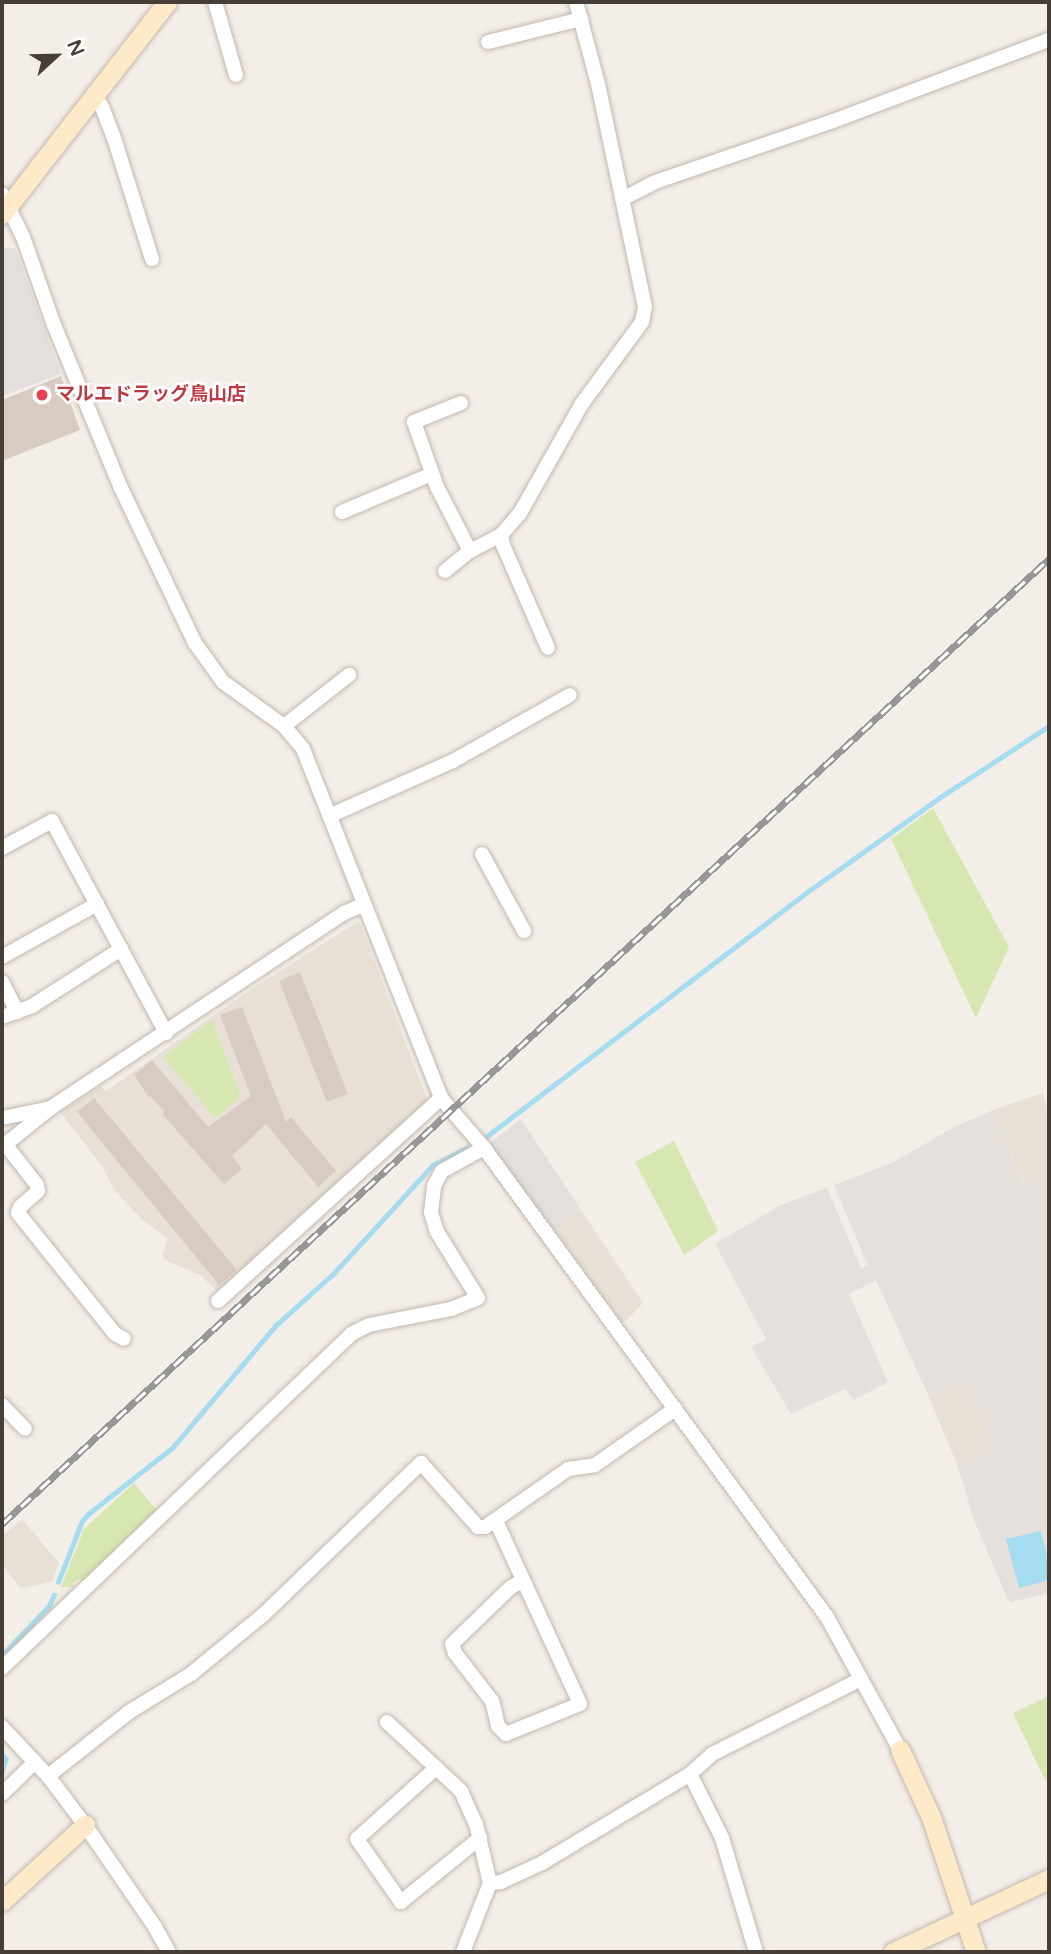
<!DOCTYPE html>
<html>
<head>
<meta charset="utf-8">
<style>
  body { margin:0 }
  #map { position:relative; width:1051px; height:1954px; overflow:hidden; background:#f4eee8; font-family:"Varela Round","Noto Sans JP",sans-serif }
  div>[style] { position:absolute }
  .residential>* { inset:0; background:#e8e0d6 }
  .industrial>* { inset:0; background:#e6e0dd }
  .green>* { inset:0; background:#d7e7b1 }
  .parking>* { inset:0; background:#e2dfdd }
  .water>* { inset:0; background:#a5dcef }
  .stream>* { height:4.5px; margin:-2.25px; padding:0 2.25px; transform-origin:2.25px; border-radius:2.25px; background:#a5dcef }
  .building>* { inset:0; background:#d8cbc1 }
  .roads { filter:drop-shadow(0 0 2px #c2b8ae) drop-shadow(0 0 2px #c2b8ae) }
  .street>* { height:14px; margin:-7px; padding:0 7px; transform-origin:7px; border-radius:7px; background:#fff }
  .secondary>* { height:19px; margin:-9.5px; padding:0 9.5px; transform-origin:9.5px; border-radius:9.5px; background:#fee9c8 }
  .rail>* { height:7px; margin-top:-3.5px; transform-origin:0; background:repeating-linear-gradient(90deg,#fff 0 13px,#979797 0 26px); box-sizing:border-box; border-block:2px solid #979797 }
  .dots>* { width:19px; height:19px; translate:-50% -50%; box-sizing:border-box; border:4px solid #fff; border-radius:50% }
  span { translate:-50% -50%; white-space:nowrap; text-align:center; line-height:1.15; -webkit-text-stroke:5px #fff; paint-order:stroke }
  .health-label { font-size:19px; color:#be3a42; font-weight:700 }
  .left { translate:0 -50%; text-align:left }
  .frame { position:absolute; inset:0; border:4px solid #473e37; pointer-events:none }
  .north { position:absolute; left:21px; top:21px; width:70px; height:70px; -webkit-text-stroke:5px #fff; paint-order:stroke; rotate:68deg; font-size:19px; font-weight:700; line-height:28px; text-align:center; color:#473e37 }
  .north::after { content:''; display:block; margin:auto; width:24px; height:32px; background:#473e37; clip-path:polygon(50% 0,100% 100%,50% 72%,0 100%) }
</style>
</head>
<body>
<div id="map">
  <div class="residential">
    <i style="clip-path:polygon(359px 921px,427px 1099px,426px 1105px,224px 1292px,217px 1291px,200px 1275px,165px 1260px,162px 1255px,168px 1239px,143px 1220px,115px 1191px,102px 1166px,60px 1112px,101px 1086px,106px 1091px,247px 992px)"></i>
    <i style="clip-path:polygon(1042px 1093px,1049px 1110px,1049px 1175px,1025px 1186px,993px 1110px)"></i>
    <i style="clip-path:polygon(579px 1207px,643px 1303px,626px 1321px,622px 1323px,556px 1232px)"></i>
    <i style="clip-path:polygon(968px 1384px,995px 1451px,957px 1464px,928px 1395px)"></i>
    <i style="clip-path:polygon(22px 1519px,59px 1563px,52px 1582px,21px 1588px,2px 1565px,2px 1537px)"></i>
  </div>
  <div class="industrial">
    <i style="clip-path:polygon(993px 1110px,1024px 1185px,1049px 1175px,1049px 1593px,1011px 1602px,1008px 1600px,974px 1520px,957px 1464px,995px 1451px,968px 1385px,928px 1395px,876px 1280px,849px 1294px,888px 1382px,854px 1400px,845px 1389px,791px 1414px,751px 1347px,766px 1339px,715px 1244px,781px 1205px,827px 1188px,861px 1268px,868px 1266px,834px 1185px,894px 1162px,954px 1127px)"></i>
  </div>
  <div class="green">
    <i style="clip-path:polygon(933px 808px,1009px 947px,976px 1018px,891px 839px)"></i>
    <i style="clip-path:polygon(212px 1020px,241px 1097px,215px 1118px,163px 1057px)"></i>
    <i style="clip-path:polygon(674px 1141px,718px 1231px,684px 1255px,635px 1162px)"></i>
    <i style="clip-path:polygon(134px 1483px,159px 1513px,83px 1582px,80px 1579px,72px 1583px,74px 1587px,61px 1587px,84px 1529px)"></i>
    <i style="clip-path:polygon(1049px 1696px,1049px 1779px,1045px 1780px,1013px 1713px)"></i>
  </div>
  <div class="parking">
    <i style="clip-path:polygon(2px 248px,15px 248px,61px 374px,2px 396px)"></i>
    <i style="clip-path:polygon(521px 1119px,579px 1207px,556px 1232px,489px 1144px)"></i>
  </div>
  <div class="water">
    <i style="clip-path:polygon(1041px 1531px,1049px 1565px,1049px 1580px,1019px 1588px,1006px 1539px)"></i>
  </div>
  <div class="stream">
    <i style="left:487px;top:1136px;width:406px;rotate:-37.3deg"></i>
    <i style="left:810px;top:890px;width:158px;rotate:-35.5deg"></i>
    <i style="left:939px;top:798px;width:131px;rotate:-33.2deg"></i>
    <i style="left:58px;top:1582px;width:66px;rotate:-68.5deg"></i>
    <i style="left:82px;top:1521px;width:9px;rotate:-49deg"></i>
    <i style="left:88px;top:1514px;width:107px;rotate:-38.2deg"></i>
    <i style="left:172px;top:1448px;width:160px;rotate:-49.8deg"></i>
    <i style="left:275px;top:1326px;width:78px;rotate:-41.9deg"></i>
    <i style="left:333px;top:1274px;width:148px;rotate:-47.5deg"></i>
    <i style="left:433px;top:1165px;width:39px;rotate:-27deg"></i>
    <i style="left:2px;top:1655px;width:68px;rotate:-46.2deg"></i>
    <i style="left:49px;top:1606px;width:12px;rotate:-66deg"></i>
    <i style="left:2px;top:1754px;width:6px;rotate:51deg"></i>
    <i style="left:6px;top:1759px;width:14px;rotate:107deg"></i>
  </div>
  <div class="building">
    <i style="clip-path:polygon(61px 376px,80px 430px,2px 461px,2px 400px)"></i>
    <i style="clip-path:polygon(300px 972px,348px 1094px,327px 1102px,279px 981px)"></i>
    <i style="clip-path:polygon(242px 1007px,286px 1122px,291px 1117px,336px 1171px,318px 1187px,266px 1124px,232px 1156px,242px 1169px,224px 1184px,163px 1115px,164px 1111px,151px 1097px,148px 1096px,134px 1075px,152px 1060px,208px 1127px,251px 1096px,220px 1015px)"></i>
    <i style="clip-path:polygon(94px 1098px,237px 1270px,219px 1285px,77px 1112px)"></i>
  </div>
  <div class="roads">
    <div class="street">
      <i style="left:215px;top:2px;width:76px;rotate:74deg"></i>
      <i style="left:488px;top:42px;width:96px;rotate:-13.9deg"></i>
      <i style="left:94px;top:94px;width:15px;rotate:58deg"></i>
      <i style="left:102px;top:107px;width:33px;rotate:69deg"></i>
      <i style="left:114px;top:138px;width:127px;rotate:72.6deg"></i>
      <i style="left:2px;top:194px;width:48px;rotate:64deg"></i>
      <i style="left:23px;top:237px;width:93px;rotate:70.6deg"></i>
      <i style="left:54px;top:325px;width:174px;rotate:67.7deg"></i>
      <i style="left:120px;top:486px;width:174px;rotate:64.5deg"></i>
      <i style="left:195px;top:643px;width:48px;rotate:54.3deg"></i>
      <i style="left:223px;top:682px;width:75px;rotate:35.8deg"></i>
      <i style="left:284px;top:726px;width:30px;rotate:50deg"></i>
      <i style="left:303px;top:749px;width:375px;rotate:68.4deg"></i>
      <i style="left:441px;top:1098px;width:66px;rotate:49.3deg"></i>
      <i style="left:484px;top:1148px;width:581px;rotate:53.82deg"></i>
      <i style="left:827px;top:1617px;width:152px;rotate:61.2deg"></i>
      <i style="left:622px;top:199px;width:37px;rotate:-27deg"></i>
      <i style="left:655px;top:182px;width:188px;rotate:-18.9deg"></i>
      <i style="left:833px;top:121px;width:231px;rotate:-20.6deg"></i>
      <i style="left:461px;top:403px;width:51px;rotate:158deg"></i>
      <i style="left:414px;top:422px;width:69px;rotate:70.5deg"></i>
      <i style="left:437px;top:487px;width:72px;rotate:62.7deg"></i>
      <i style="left:342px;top:512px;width:98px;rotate:-22.9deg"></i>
      <i style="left:501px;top:535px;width:10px;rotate:79deg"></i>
      <i style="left:503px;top:545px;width:112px;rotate:66.4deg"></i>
      <i style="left:445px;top:571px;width:32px;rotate:-39deg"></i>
      <i style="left:470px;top:551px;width:35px;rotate:-27deg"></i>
      <i style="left:501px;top:535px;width:29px;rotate:-49deg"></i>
      <i style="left:520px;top:513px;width:124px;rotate:-60.5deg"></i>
      <i style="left:581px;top:405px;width:103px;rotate:-53.7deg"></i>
      <i style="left:642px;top:322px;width:15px;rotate:-79deg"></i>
      <i style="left:645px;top:307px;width:228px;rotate:-101.9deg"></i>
      <i style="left:598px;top:84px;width:85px;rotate:-105deg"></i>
      <i style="left:284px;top:726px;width:83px;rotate:-38.1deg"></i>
      <i style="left:329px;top:816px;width:136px;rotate:-23.9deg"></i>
      <i style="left:453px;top:761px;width:134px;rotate:-29.4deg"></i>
      <i style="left:2px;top:848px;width:57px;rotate:-28.4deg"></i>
      <i style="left:52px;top:821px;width:241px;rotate:61.7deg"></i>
      <i style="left:482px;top:854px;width:88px;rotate:61.4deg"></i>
      <i style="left:2px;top:957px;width:109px;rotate:-29.2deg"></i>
      <i style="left:2px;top:982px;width:34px;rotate:63deg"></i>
      <i style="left:2px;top:1017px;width:32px;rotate:-20deg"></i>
      <i style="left:32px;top:1006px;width:106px;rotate:-32.6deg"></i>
      <i style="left:2px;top:1118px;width:50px;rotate:-11.5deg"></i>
      <i style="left:5px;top:1144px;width:52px;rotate:52deg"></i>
      <i style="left:37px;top:1185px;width:6px;rotate:81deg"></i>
      <i style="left:38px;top:1191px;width:24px;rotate:138deg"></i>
      <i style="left:20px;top:1207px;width:6px;rotate:108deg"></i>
      <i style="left:18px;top:1213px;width:155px;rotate:51.3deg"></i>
      <i style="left:115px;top:1334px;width:10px;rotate:29deg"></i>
      <i style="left:2px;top:1147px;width:64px;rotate:-38.7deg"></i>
      <i style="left:52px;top:1107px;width:351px;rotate:-33.6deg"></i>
      <i style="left:344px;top:913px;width:21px;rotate:-23deg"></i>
      <i style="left:218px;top:1301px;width:302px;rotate:-42.3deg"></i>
      <i style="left:2px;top:1405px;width:33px;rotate:46deg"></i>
      <i style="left:496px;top:1521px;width:201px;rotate:65.3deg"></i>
      <i style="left:580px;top:1704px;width:80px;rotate:157.9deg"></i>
      <i style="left:506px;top:1734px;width:11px;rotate:-135deg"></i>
      <i style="left:498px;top:1726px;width:26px;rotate:-103deg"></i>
      <i style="left:492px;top:1701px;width:61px;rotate:-127.6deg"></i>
      <i style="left:455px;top:1653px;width:9px;rotate:-108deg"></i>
      <i style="left:452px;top:1644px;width:82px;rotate:-44deg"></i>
      <i style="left:511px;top:1587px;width:13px;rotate:-27deg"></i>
      <i style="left:2px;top:1668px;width:483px;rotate:-43.7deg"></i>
      <i style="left:351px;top:1334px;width:20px;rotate:-27deg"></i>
      <i style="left:369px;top:1325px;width:84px;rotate:-11deg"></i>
      <i style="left:451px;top:1309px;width:29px;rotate:-22deg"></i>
      <i style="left:478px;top:1298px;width:78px;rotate:-121.8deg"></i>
      <i style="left:437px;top:1232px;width:21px;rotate:-107deg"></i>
      <i style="left:431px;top:1212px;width:26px;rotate:-83deg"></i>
      <i style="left:434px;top:1186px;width:17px;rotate:-62deg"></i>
      <i style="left:442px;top:1171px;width:48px;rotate:-28.7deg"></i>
      <i style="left:387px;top:1722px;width:101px;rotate:43deg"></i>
      <i style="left:461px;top:1791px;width:36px;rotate:66deg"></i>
      <i style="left:476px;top:1824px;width:61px;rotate:76.7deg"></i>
      <i style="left:2px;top:1727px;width:67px;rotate:46.8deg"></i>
      <i style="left:48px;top:1776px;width:61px;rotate:52.9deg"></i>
      <i style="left:85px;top:1825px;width:124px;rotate:55.5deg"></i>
      <i style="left:155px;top:1927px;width:29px;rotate:61deg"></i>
      <i style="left:436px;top:1768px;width:106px;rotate:138.1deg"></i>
      <i style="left:357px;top:1839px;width:77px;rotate:55.1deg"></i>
      <i style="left:401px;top:1902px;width:102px;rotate:-39deg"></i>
      <i style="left:690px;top:1774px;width:72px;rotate:63.4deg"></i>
      <i style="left:722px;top:1838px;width:119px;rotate:73.4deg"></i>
      <i style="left:48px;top:1776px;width:103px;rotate:-38.3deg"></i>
      <i style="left:129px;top:1712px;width:73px;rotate:-31.5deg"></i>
      <i style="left:191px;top:1674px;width:94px;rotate:-39.4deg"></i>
      <i style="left:264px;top:1614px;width:218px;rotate:-43.9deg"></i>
      <i style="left:421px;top:1463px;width:86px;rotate:48.3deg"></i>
      <i style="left:478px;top:1527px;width:7px"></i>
      <i style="left:485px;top:1527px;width:101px;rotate:-34.9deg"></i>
      <i style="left:568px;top:1469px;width:27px;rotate:-8deg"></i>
      <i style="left:595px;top:1465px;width:98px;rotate:-35deg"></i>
      <i style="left:2px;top:1794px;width:46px;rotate:-44.1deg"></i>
      <i style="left:463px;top:1952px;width:74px;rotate:-68.6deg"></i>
      <i style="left:490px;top:1883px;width:11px;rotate:-5deg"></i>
      <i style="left:501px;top:1882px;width:45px;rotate:-24.9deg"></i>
      <i style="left:542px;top:1863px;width:173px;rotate:-31deg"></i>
      <i style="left:690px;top:1774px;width:30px;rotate:-42deg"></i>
      <i style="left:712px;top:1754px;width:167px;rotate:-26.7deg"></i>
    </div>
    <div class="secondary">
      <i style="left:2px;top:214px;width:269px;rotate:-52.1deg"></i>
      <i style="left:900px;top:1750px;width:74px;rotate:65.2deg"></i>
      <i style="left:931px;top:1817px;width:142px;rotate:71.6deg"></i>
      <i style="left:2px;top:1901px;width:113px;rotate:-42.5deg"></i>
      <i style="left:893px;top:1952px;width:172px;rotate:-25.1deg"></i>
    </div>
  </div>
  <div class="rail">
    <i style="left:2px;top:1524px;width:1424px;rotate:-42.67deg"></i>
  </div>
  <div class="dots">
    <i style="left:42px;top:395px;background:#e0444e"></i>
  </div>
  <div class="health-label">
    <span class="left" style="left:56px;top:395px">マルエドラッグ鳥山店</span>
  </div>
  <div class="frame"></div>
  <div class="north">N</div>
</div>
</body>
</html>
